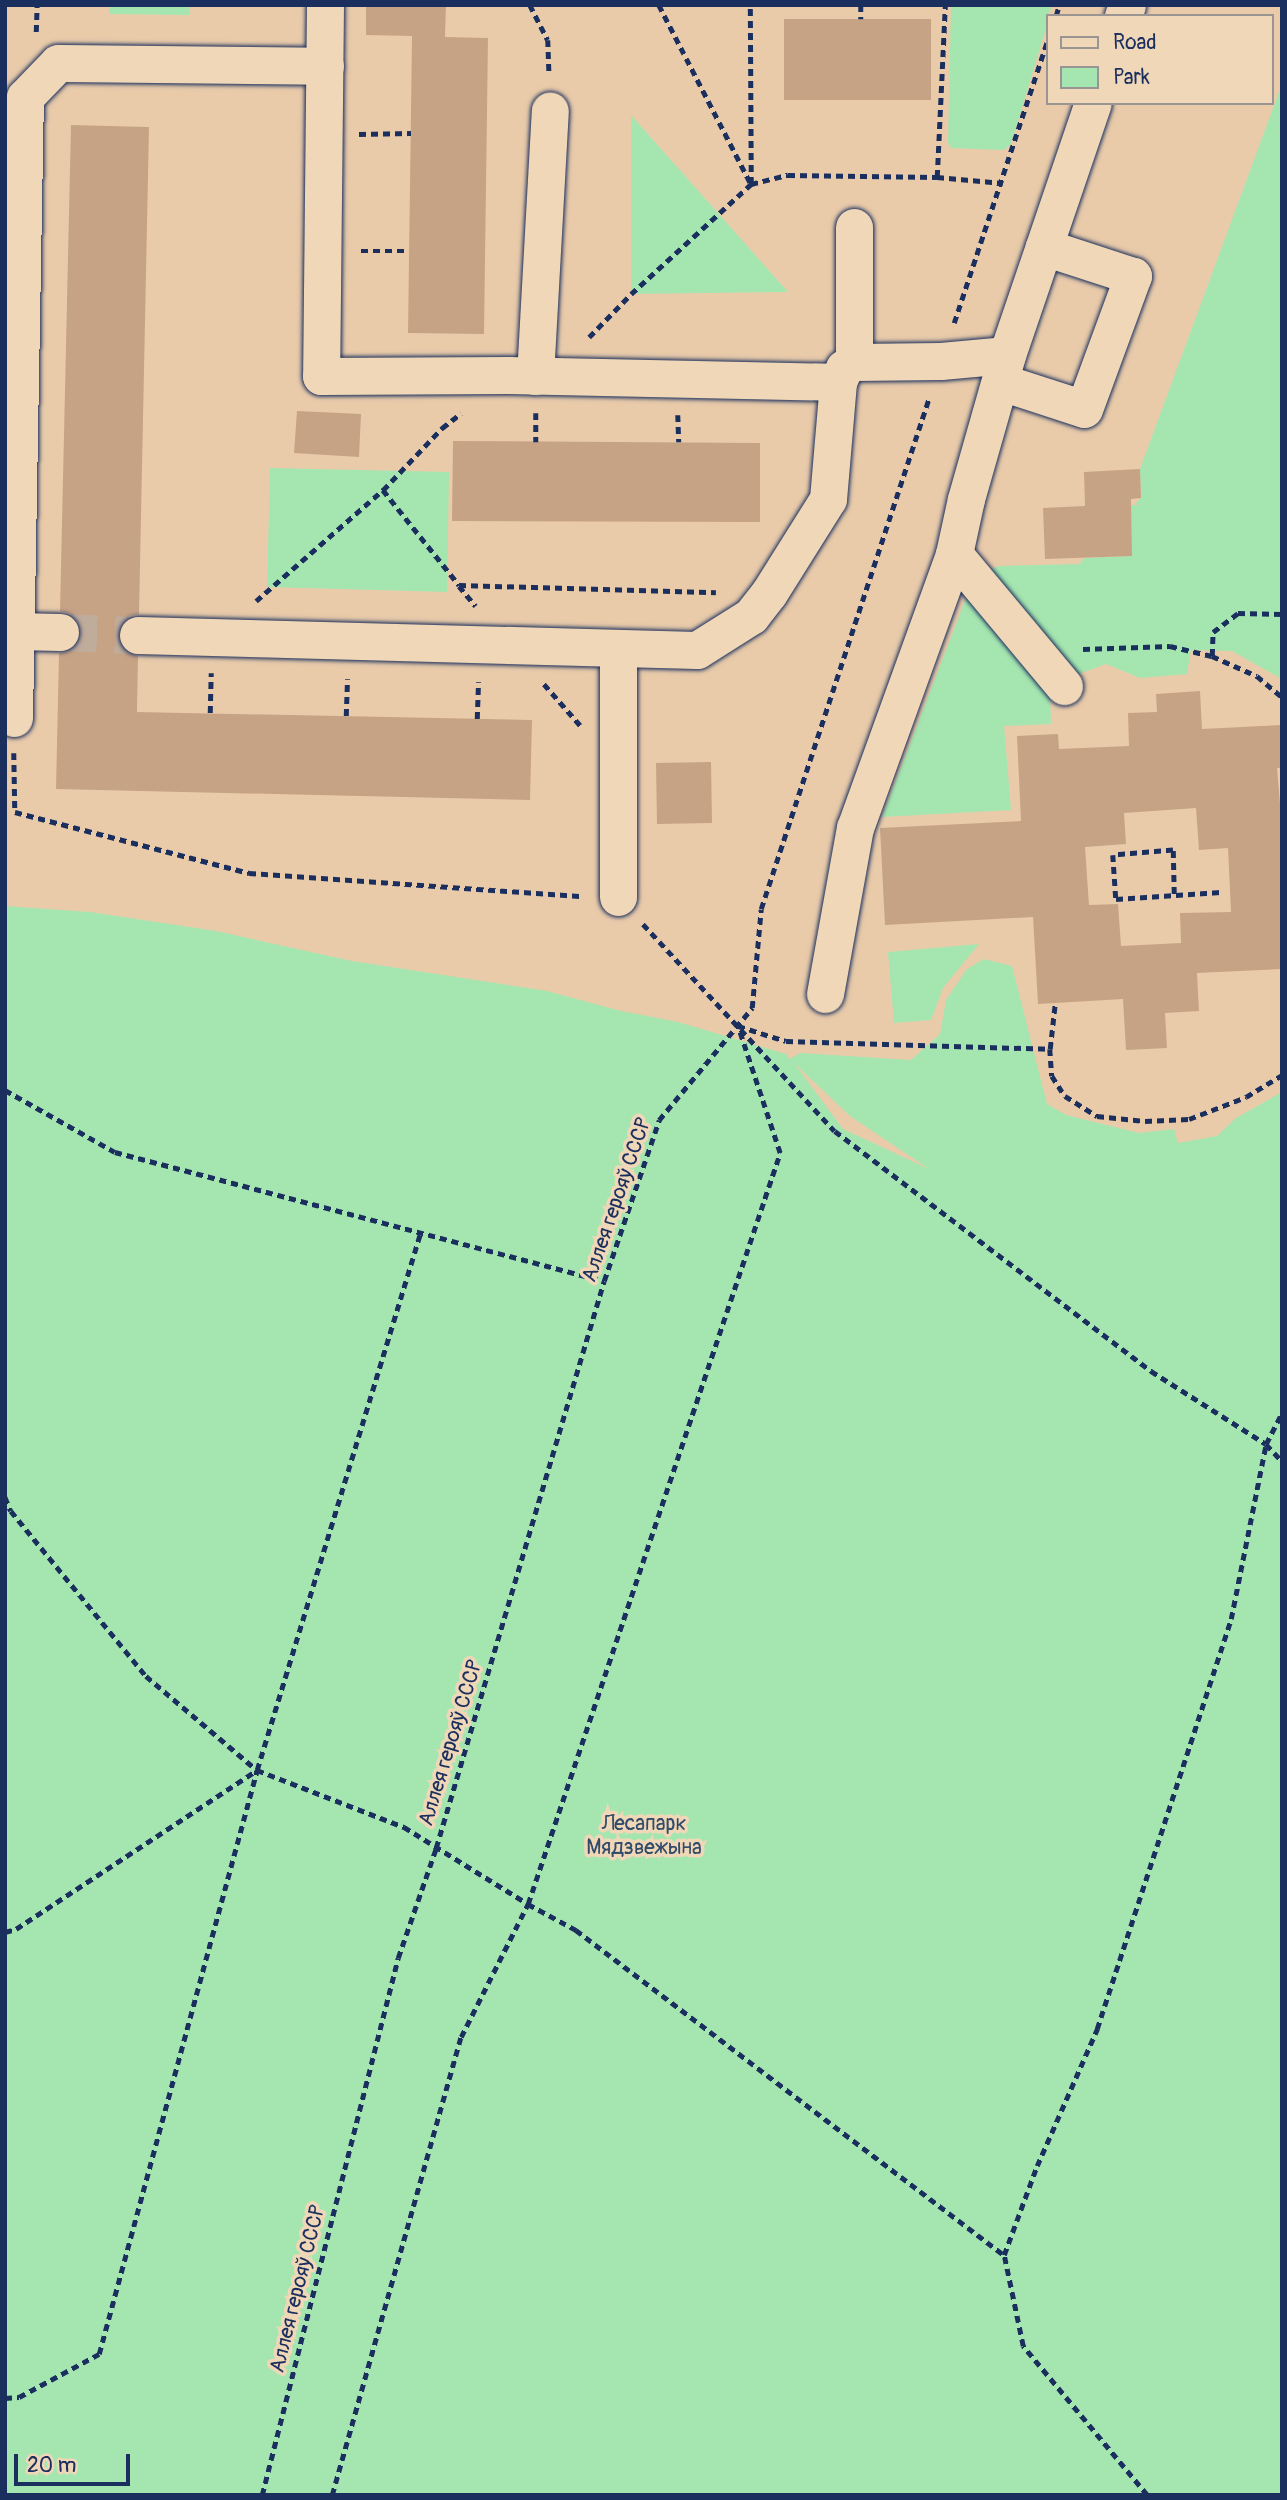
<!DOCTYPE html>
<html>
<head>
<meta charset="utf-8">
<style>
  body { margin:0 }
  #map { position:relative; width:1287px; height:2500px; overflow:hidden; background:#e9cbaa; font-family:Pangolin,sans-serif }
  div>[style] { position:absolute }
  .green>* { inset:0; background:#a5e6b0 }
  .building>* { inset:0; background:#c7a386 }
  .minor-tunnel>* { height:37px; margin-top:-18.5px; transform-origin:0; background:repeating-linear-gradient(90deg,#c0ac9b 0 37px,transparent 0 55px) }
  .path>* { height:4.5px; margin-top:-2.25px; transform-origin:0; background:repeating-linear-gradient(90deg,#1b2f5e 0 7px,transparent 0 12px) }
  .roads { filter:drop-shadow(0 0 2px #1b2f5e) drop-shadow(0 0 2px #1b2f5e) }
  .minor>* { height:37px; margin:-18.5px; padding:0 18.5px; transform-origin:18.5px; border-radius:18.5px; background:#efd7b7 }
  span { translate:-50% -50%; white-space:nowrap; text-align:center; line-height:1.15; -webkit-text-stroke:7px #efd7b7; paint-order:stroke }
  .street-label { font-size:21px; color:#1b2f5e }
  .park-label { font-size:21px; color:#304a6a }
  .frame { position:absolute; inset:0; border:7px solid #1b2f5e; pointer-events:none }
  .legend { position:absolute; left:1046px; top:14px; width:228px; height:91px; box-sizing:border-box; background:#efd7b7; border:2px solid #9a9493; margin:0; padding:9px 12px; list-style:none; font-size:21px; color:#1b2f5e }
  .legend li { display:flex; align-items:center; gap:14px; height:35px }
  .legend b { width:35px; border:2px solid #9a9493 }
  .scale { position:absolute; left:14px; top:2454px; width:116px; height:32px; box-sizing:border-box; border:4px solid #1b2f5e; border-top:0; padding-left:9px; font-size:21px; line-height:24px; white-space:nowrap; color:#1b2f5e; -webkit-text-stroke:5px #efd7b7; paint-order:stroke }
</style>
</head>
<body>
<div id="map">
  <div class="green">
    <i style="clip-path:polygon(109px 5px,189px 5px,189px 15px,109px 14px)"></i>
    <i style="clip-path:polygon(951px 5px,1053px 5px,1047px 16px,1047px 25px,1011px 144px,1004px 150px,951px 148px,948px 142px)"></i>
    <i style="clip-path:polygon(1282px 84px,1282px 679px,1232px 651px,1191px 650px,1187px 674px,1140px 678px,1106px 664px,1073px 676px,990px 573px,993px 568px,1000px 566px,1080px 564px,1084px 558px,1132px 556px,1131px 505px,1143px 505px,1135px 504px,1141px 498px,1140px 469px)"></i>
    <i style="clip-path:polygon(631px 115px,788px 292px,631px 294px)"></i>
    <i style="clip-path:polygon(270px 468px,449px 472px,447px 592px,267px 587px)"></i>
    <i style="clip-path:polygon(968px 593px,1050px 688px,1051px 724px,1004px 726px,1011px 810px,882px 817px)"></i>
    <i style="clip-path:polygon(evenodd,5px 906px,90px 912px,216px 931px,352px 961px,547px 991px,621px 1011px,678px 1022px,786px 1054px,790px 1059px,800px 1053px,911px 1060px,940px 1034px,946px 1000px,967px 969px,984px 959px,1012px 966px,1047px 1104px,1066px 1115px,1139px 1133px,1174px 1129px,1178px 1143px,1217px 1136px,1236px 1118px,1282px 1092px,1282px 2495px,5px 2495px,5px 906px,794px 1063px,850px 1116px,929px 1169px,843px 1129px,794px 1063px)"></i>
    <i style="clip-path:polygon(979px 944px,943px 988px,931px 1020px,894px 1023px,888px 952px)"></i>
  </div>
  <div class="building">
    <i style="clip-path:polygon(366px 5px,446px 5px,445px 37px,488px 38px,484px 334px,408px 333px,412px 36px,366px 35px)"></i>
    <i style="clip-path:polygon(784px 19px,931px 19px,931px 100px,784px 100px)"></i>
    <i style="clip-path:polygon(71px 125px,149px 127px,139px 614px,129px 616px,121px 623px,117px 635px,119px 644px,126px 652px,138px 656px,137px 712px,532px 720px,530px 800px,56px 789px,59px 653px,69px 651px,78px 643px,81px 632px,78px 621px,71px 614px,60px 611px)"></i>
    <i style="clip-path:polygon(297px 411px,361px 414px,359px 457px,294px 453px)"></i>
    <i style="clip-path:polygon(453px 441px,760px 443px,760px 522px,452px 521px)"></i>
    <i style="clip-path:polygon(1140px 469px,1141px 498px,1131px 499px,1132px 556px,1045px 559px,1043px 508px,1085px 506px,1084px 472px)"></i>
    <i style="clip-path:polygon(evenodd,1200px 691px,1202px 729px,1282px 725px,1282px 768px,1277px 768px,1282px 827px,1282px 969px,1197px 973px,1199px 1011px,1165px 1013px,1167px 1048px,1126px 1050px,1123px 999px,1038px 1004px,1033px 917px,885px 925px,880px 828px,1021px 821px,1017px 736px,1058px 734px,1059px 749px,1129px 746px,1128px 713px,1157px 712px,1156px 694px,1200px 691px,1196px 808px,1199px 850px,1228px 848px,1231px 912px,1180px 913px,1181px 943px,1121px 946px,1118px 904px,1089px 905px,1085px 847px,1126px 844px,1124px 813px,1196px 808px)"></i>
    <i style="clip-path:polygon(711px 762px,712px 823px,657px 824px,656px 763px)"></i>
  </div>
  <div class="minor-tunnel">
    <i style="left:60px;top:632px;width:78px;rotate:2.2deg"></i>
  </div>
  <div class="path">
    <i style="left:530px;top:5px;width:39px;rotate:63deg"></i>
    <i style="left:548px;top:40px;width:34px;rotate:88deg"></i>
    <i style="left:659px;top:5px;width:201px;rotate:62.8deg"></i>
    <i style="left:751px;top:184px;width:38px;rotate:-14deg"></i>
    <i style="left:788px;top:175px;width:149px;rotate:0.8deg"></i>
    <i style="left:937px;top:177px;width:66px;rotate:5.2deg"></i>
    <i style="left:861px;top:5px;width:14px;rotate:90deg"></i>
    <i style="left:1056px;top:16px;width:11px;rotate:-75deg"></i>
    <i style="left:36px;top:32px;width:27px;rotate:-88deg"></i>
    <i style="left:359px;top:134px;width:52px;rotate:-1.1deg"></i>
    <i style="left:937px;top:177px;width:172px;rotate:-87.3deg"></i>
    <i style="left:361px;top:251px;width:48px"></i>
    <i style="left:954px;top:323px;width:296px;rotate:-71.7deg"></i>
    <i style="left:589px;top:337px;width:60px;rotate:-45.7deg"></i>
    <i style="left:631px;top:294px;width:163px;rotate:-42.5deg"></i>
    <i style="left:751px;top:184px;width:179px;rotate:-90.3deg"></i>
    <i style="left:536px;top:413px;width:29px;rotate:90deg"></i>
    <i style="left:678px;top:415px;width:27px;rotate:88deg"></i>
    <i style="left:383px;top:490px;width:122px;rotate:51.3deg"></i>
    <i style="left:459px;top:585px;width:257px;rotate:1.6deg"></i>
    <i style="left:459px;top:586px;width:26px;rotate:50deg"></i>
    <i style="left:256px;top:601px;width:169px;rotate:-41.2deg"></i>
    <i style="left:383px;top:490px;width:86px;rotate:-46.4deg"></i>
    <i style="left:442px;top:428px;width:24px;rotate:-38deg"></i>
    <i style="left:1083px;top:649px;width:87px;rotate:-2deg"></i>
    <i style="left:1170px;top:646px;width:43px;rotate:13.4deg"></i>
    <i style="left:1212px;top:656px;width:49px;rotate:24deg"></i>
    <i style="left:1257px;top:676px;width:33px;rotate:40deg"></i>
    <i style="left:1212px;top:656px;width:24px;rotate:-88deg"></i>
    <i style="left:1213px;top:632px;width:31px;rotate:-37deg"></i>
    <i style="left:1238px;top:613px;width:44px;rotate:1.3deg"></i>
    <i style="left:544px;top:684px;width:55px;rotate:48.7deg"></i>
    <i style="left:210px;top:713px;width:40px;rotate:-88.6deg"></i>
    <i style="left:346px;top:716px;width:37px;rotate:-88deg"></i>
    <i style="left:477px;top:719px;width:37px;rotate:-88deg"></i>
    <i style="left:14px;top:753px;width:59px;rotate:89deg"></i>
    <i style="left:15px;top:812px;width:242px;rotate:14.6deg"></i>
    <i style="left:249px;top:873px;width:331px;rotate:4deg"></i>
    <i style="left:1174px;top:894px;width:44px;rotate:-91.3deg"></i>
    <i style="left:1173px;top:850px;width:60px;rotate:175.2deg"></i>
    <i style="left:1113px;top:855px;width:44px;rotate:86.1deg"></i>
    <i style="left:1116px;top:899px;width:105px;rotate:-3.8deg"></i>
    <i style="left:643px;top:924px;width:282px;rotate:47.2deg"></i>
    <i style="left:835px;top:1131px;width:397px;rotate:37.2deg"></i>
    <i style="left:1151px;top:1371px;width:136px;rotate:32.4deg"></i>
    <i style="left:1266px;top:1444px;width:23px;rotate:47deg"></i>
    <i style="left:738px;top:1026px;width:50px;rotate:17.4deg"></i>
    <i style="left:786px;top:1041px;width:264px;rotate:1.7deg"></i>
    <i style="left:1050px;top:1049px;width:27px;rotate:86deg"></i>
    <i style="left:1052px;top:1076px;width:24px;rotate:57deg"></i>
    <i style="left:1065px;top:1096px;width:38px;rotate:32deg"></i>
    <i style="left:1097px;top:1116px;width:48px;rotate:5.9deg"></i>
    <i style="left:1145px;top:1121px;width:44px;rotate:-2.6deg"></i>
    <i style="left:1189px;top:1119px;width:61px;rotate:-21.1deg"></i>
    <i style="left:1246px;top:1097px;width:42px;rotate:-31.4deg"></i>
    <i style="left:1050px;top:1049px;width:45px;rotate:-83.7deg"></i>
    <i style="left:5px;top:1090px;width:126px;rotate:29.4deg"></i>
    <i style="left:115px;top:1152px;width:506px;rotate:14.78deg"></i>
    <i style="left:5px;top:1497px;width:15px;rotate:67deg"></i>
    <i style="left:11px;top:1511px;width:213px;rotate:50.7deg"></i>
    <i style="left:146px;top:1676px;width:145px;rotate:40.3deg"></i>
    <i style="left:257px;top:1770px;width:158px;rotate:21.2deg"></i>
    <i style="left:404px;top:1827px;width:146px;rotate:31.8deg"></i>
    <i style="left:528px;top:1904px;width:55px;rotate:28.4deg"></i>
    <i style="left:576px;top:1930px;width:537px;rotate:37.21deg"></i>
    <i style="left:5px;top:1932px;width:11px;rotate:-15deg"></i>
    <i style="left:16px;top:1929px;width:289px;rotate:-33.4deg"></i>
    <i style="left:5px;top:2398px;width:14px;rotate:-4deg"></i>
    <i style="left:19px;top:2397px;width:91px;rotate:-28.3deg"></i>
    <i style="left:99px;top:2354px;width:605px;rotate:-74.86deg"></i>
    <i style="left:257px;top:1770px;width:563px;rotate:-73.08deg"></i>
    <i style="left:262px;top:2495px;width:554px;rotate:-75.79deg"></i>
    <i style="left:398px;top:1958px;width:116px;rotate:-70.9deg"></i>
    <i style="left:436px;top:1848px;width:591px;rotate:-73.5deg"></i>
    <i style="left:604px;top:1281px;width:170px;rotate:-71.1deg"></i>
    <i style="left:659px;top:1120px;width:146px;rotate:-50.3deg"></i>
    <i style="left:752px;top:1008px;width:99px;rotate:-84.8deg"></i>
    <i style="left:761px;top:909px;width:538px;rotate:-71.8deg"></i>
    <i style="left:332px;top:2495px;width:476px;rotate:-74.3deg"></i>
    <i style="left:461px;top:2037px;width:149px;rotate:-63.3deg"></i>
    <i style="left:528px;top:1904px;width:792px;rotate:-71.45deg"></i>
    <i style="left:780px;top:1153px;width:130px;rotate:-108.4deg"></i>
    <i style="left:1147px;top:2495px;width:194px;rotate:-129.8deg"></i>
    <i style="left:1023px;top:2346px;width:93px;rotate:-101.8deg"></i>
    <i style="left:1004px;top:2255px;width:95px;rotate:-69.7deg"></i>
    <i style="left:1037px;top:2166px;width:150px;rotate:-66.3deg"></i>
    <i style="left:1097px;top:2029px;width:431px;rotate:-71.9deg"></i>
    <i style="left:1231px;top:1619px;width:178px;rotate:-78.7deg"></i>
    <i style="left:1266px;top:1444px;width:36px;rotate:-63deg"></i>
  </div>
  <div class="roads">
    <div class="minor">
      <i style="left:325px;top:5px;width:371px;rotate:90.6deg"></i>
      <i style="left:321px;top:376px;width:187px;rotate:-0.3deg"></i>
      <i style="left:508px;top:375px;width:330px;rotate:1.2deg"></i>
      <i style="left:838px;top:382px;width:15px;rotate:-67deg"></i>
      <i style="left:844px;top:368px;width:12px;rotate:-31deg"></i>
      <i style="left:854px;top:362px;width:87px;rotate:-0.7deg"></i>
      <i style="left:941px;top:361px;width:66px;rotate:-5.2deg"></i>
      <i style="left:1123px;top:16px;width:12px;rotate:-70deg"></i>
      <i style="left:854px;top:227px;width:135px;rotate:90deg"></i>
      <i style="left:535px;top:376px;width:266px;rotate:-86.8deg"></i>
      <i style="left:1001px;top:382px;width:87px;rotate:18deg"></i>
      <i style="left:1084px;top:409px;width:142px;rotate:-69.8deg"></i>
      <i style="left:1133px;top:276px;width:94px;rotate:-162deg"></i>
      <i style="left:954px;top:554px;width:172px;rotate:50.2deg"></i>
      <i style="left:15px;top:631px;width:45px;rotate:1.3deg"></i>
      <i style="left:138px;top:635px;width:559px;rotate:1.54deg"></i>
      <i style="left:697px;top:650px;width:64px;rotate:-32.2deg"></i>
      <i style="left:751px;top:616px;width:29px;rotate:-52deg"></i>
      <i style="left:769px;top:593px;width:111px;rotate:-57.9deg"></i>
      <i style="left:828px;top:499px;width:117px;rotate:-85.1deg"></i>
      <i style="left:618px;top:649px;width:248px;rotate:90deg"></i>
      <i style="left:14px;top:718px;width:621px;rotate:-88.99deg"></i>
      <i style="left:25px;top:97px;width:47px;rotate:-45.9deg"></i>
      <i style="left:58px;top:63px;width:267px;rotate:0.6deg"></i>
      <i style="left:825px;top:994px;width:169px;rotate:-79.8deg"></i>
      <i style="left:855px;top:828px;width:291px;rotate:-70.1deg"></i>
      <i style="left:954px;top:554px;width:56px;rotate:-77.7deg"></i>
      <i style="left:966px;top:499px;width:150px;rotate:-74.1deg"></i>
      <i style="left:1007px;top:355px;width:266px;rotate:-71.2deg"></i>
    </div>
  </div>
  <div class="street-label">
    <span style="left:617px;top:1200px;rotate:-71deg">Аллея герояў СССР</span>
    <span style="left:451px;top:1743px;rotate:-73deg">Аллея герояў СССР</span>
    <span style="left:298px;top:2289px;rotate:-76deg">Аллея герояў СССР</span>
  </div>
  <div class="park-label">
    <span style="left:644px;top:1836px">Лесапарк<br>Мядзвежына</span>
  </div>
  <div class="frame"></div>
  <ul class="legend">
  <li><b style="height:9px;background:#efd7b7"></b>Road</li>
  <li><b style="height:19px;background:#a5e6b0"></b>Park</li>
  </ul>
  <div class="scale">20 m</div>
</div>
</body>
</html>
